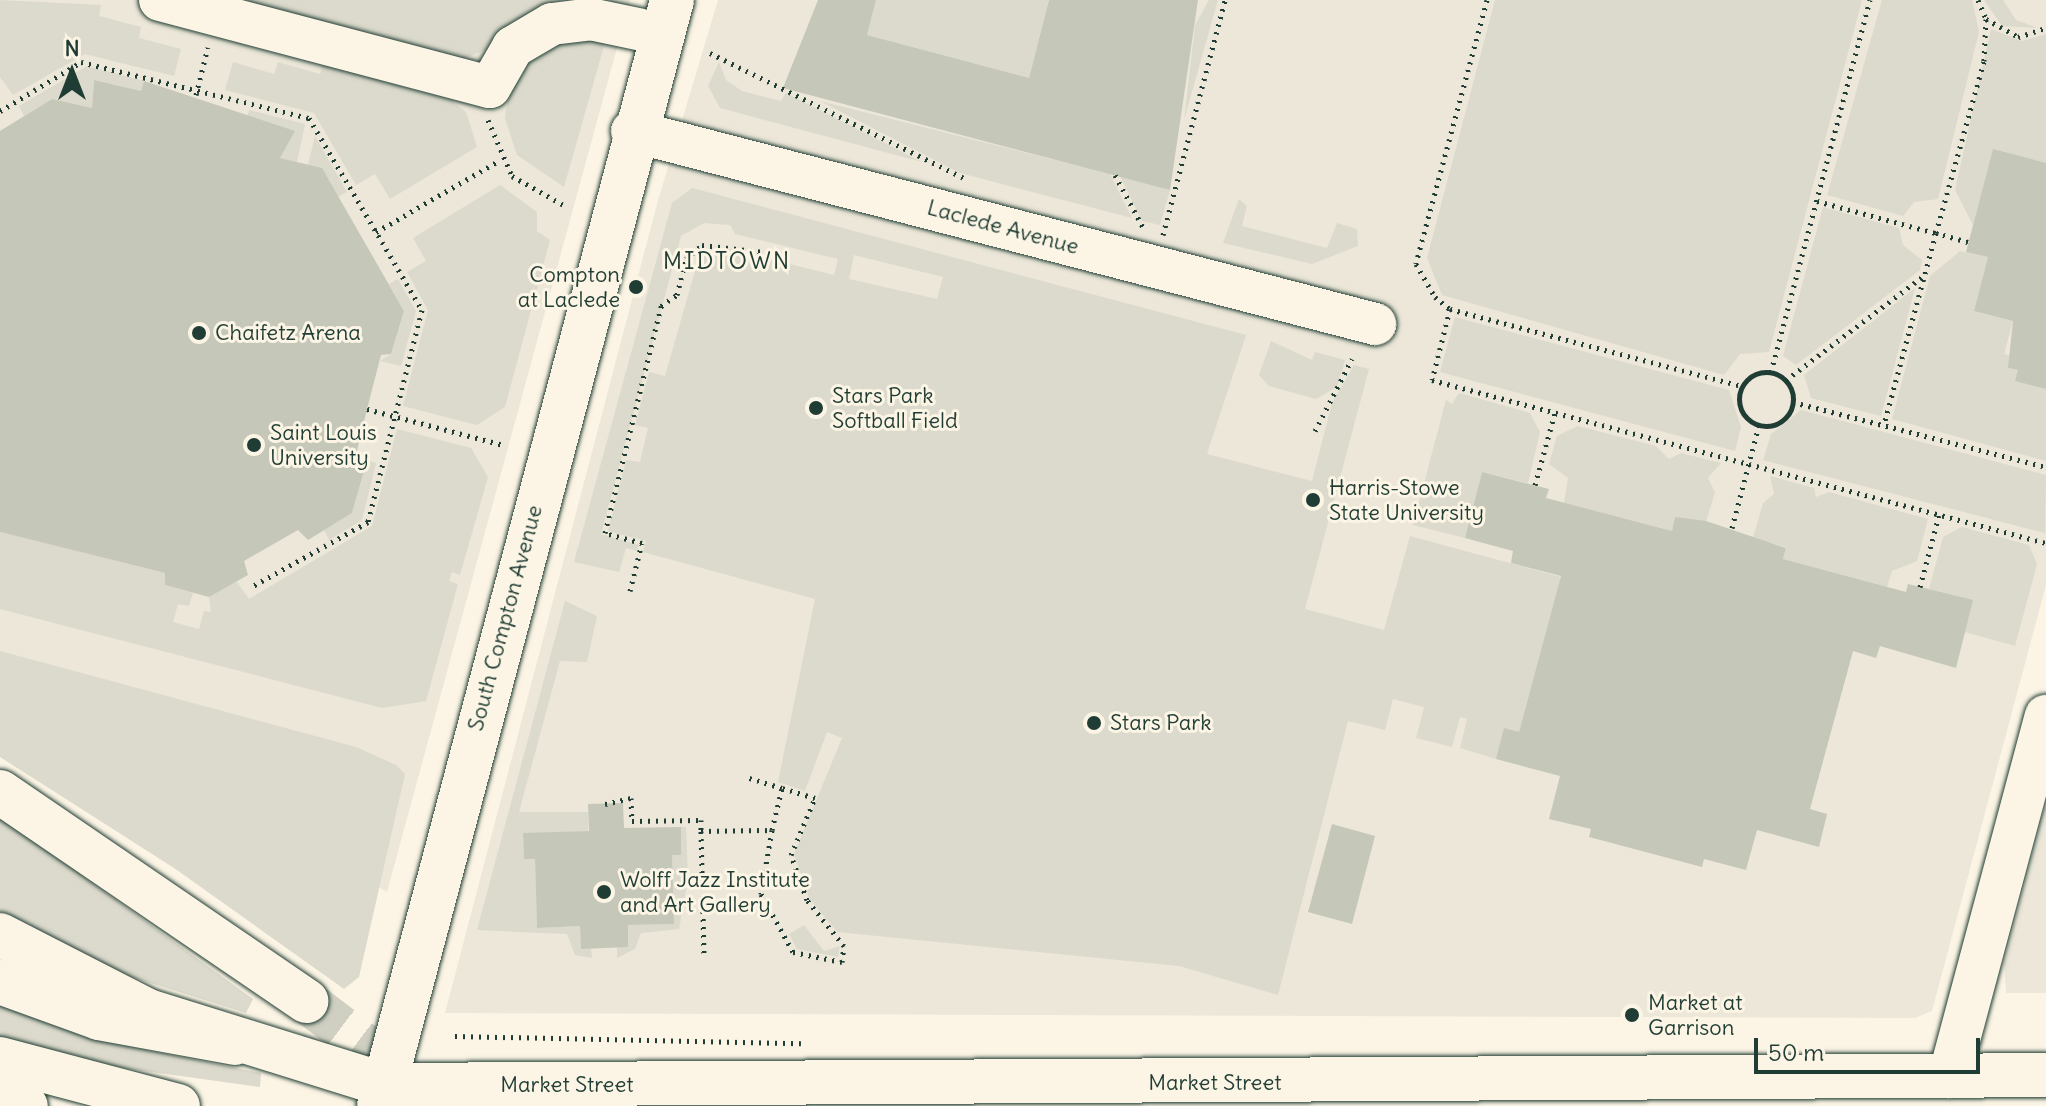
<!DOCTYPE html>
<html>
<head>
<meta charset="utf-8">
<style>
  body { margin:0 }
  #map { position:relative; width:2046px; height:1106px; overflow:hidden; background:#fcf5e5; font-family:Delius,sans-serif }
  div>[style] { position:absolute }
  .built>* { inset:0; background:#ece7d8 }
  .green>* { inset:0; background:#dcdacc }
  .building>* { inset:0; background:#c5c7b9 }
  .highway-tunnel>* { height:44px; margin-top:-22px; transform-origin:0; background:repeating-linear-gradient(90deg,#d0d0c2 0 44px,transparent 0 66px) }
  .path>* { height:5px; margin-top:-2.5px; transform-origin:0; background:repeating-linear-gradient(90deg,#1f3d34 0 2px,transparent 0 8px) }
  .path>.ring { margin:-2.5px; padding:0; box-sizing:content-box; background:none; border:5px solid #1f3d34; border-radius:50% }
  .roads { filter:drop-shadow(0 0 2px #1f3d34) drop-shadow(0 0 2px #1f3d34) }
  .minor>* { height:42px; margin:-21px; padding:0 21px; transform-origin:21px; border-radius:21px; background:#fcf5e5 }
  .major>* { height:44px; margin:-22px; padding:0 22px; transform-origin:22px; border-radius:22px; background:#fcf5e5 }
  .highway>* { height:44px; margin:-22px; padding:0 22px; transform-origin:22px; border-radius:22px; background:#fcf5e5 }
  .dots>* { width:22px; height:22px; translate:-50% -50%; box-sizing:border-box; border:4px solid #fcf5e5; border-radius:50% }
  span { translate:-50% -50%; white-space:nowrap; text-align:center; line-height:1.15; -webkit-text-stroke:6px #fcf5e5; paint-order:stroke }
  .street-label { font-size:22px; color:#1f3d34 }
  .poi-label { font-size:22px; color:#1f3d34 }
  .right { translate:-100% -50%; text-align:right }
  .left { translate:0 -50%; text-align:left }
  .neighbourhood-label { font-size:24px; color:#1f3d34; letter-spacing:2px }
  .north { position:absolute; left:32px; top:32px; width:80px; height:80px; -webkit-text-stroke:6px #fcf5e5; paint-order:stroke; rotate:0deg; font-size:22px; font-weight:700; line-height:32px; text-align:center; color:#1f3d34 }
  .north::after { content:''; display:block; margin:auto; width:28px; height:36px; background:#1f3d34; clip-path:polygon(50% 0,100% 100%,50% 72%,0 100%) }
  .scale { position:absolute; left:1754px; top:1038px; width:226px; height:36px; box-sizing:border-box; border:4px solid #1f3d34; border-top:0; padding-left:10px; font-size:24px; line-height:28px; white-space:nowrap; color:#1f3d34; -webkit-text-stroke:6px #fcf5e5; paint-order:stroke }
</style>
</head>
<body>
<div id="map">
  <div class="built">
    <i style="clip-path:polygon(0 0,630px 0,387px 892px,0 674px)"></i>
    <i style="clip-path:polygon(718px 0,2046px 0,2046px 585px,1932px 1011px,1915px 1018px,445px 1013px,657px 204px)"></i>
    <i style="clip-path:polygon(2046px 803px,2046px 993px,2006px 993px,2004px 963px)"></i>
  </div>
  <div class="green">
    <i style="clip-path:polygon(0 0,101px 5px,99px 16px,141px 27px,139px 38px,181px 49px,174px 76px,85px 54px,13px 95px,0 77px)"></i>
    <i style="clip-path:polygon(220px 0,599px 0,521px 18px,490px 48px,460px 60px)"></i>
    <i style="clip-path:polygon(876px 0,1049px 0,1029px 78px,867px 35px)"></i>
    <i style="clip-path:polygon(1209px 0,1218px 0,1184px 120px,1195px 25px)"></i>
    <i style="clip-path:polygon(1495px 0,1862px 0,1769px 352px,1740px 354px,1724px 375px,1442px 295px,1427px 258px)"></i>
    <i style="clip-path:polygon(1882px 0,1972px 0,1979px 32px,1938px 199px,1914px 202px,1903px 216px,1827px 195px)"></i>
    <i style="clip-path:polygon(1984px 0,2003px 0,2016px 20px,2038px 28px,2002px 26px)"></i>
    <i style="clip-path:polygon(1991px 29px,2022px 41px,2046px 34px,2046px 163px,1993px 150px,1973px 225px,1955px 190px)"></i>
    <i style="clip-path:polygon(560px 39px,606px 39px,564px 187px,517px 155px,505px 118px,510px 85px,530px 56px)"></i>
    <i style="clip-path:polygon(233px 62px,274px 74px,278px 62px,320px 74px,323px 62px,445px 95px,466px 112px,477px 147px,390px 199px,375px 174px,356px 185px,314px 113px,225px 90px)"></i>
    <i style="clip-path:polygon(719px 62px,726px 80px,742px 91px,781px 101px,786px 93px,922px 162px,720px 108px,708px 86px)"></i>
    <i style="clip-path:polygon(87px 66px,144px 81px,141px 91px,94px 80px,92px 108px,52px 99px,24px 116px,19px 106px)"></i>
    <i style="clip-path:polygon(820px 101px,1110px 174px,1132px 218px,960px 173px)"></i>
    <i style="clip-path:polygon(249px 110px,305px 124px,297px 162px,280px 158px,294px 131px,247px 118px)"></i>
    <i style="clip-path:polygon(315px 136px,347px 192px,338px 197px,308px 165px)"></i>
    <i style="clip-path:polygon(1120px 176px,1170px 190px,1160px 225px,1142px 221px)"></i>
    <i style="clip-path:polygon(500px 185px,537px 212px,537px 231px,550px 240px,505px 407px,477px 425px,403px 406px,428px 310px,407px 272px,426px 261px,413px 238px)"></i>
    <i style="clip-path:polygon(evenodd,692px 188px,1246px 335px,1207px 454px,1312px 481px,1332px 403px,1354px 365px,1369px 369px,1305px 609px,1384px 630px,1410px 536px,1561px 577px,1519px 732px,1496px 759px,1460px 748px,1467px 719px,1460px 717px,1452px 747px,1416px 738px,1424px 707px,1393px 699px,1385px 730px,1348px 721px,1278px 995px,1179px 966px,837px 932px,809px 898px,794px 854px,842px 738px,827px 732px,805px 791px,778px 782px,815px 599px,643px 552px,646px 541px,608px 531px,626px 460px,640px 462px,648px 428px,635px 425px,649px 372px,665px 376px,699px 257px,729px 249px,834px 275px,838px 259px,735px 234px,730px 225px,704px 223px,681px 236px,601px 534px,639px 545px,637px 551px,626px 548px,619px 572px,574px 562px,672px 203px,692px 188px,854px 255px,943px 277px,937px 299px,849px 279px,854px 255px)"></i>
    <i style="clip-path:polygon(1239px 199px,1247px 206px,1242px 226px,1327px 248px,1337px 223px,1357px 229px,1358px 246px,1312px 264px,1223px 243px)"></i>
    <i style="clip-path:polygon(1823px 207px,1899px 228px,1903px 245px,1922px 260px,1920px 270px,1796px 365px,1783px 356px)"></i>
    <i style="clip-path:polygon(1960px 251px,1988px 257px,1974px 311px,2013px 321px,2004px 354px,2011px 356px,2008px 368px,2018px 370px,2016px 381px,2046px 389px,2046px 461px,1892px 419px,1930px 276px)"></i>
    <i style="clip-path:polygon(398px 279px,416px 311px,401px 366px,380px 361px,391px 354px,404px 311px,389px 284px)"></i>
    <i style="clip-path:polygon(1915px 288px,1881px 416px,1811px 398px,1804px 375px)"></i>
    <i style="clip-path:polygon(1455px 317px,1729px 390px,1741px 427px,1735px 451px,1440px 372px)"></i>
    <i style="clip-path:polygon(1271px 341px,1312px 360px,1315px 352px,1345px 360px,1337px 387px,1316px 399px,1269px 386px,1259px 375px)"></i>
    <i style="clip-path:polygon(1459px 393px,1530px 413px,1540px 432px,1528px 483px,1482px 472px,1465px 538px,1413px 525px,1446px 400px,1452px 404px)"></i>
    <i style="clip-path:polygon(1801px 410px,2046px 475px,2045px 533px,1763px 460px,1771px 434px)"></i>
    <i style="clip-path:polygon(1578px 426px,1656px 446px,1669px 459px,1681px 453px,1721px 463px,1708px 478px,1715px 492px,1705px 525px,1675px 517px,1672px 531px,1564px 503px,1568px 478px,1549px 464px,1557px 436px)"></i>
    <i style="clip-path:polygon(397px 429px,471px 448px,488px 477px,460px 575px,452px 572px,449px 581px,458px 584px,426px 701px,382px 708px,0 609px,0 532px,165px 573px,165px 585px,193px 593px,189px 606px,178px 604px,173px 622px,199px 629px,204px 611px,211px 612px,209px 597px,231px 584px,237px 582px,249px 599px,372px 526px)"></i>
    <i style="clip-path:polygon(356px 458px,376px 463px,362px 520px,329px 540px,324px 530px,352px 513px,365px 467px)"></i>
    <i style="clip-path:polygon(1770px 476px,1814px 488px,1816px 497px,1829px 492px,1928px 519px,1917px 561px,1892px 571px,1887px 587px,1783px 559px,1786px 547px,1753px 538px,1763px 503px,1774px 494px)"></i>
    <i style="clip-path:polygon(1962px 527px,2029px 545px,2037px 564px,2015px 646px,1965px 632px,1929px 589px,1943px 537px)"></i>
    <i style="clip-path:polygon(565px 601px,597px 616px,587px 662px,560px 661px,519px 812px,588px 812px,588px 831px,523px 834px,524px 858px,535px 859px,537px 928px,580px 926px,581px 948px,591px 948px,592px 958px,575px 955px,567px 934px,477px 930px)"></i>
    <i style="clip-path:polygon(0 651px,356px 747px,396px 765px,405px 774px,359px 977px,344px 989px,174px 868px,0 757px)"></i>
    <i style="clip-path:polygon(0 816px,253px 999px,246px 1013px,90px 964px,0 919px)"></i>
    <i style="clip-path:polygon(681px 827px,686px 827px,688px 878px,679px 929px,641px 933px,635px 949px,617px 958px,617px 947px,628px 947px,628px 925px,673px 924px,672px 855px,681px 855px)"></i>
    <i style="clip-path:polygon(804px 925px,824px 951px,840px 946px,838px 957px,797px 949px,789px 934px)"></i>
    <i style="clip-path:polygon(0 1001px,137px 1048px,261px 1073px,260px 1087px,65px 1060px,0 1041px)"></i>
  </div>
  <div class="building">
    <i style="clip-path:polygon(818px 0,876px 0,867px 35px,1029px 78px,1049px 0,1198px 0,1170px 190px,783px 88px)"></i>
    <i style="clip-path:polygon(94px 80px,141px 91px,144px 81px,295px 131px,280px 158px,322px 168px,404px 311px,391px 354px,381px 355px,367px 409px,354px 463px,365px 467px,352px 513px,308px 540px,298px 530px,244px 561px,248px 575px,209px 597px,165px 585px,165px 573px,0 532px,0 131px,52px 99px,92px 108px)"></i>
    <i style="clip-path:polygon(1993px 149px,2046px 163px,2046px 389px,2015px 381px,2018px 370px,2008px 368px,2013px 321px,1974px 311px,1988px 257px,1966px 252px)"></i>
    <i style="clip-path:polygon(1482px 472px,1549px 489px,1546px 498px,1672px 531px,1675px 517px,1706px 521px,1786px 548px,1783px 559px,1906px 592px,1908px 584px,1973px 600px,1956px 668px,1880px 646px,1876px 658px,1853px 651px,1810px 809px,1827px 814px,1819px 847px,1757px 830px,1746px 870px,1704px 859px,1702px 867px,1589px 837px,1591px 829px,1549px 819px,1560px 776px,1496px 759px,1504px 728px,1519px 732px,1561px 576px,1511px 563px,1513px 551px,1465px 538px)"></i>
    <i style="clip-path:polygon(623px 803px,624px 828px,681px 827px,681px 855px,672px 855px,674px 924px,628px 925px,628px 947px,581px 949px,580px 926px,537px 928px,535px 859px,524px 859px,523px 833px,589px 831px,588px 804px)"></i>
    <i style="clip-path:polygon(1332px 824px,1375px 836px,1352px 924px,1308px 912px)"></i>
  </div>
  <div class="highway-tunnel">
    <i style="left:306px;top:1001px;width:141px;rotate:37.2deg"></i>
  </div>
  <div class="path">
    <i style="left:1487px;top:0;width:273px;rotate:105.1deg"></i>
    <i style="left:1416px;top:264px;width:38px;rotate:60deg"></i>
    <i style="left:1435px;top:297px;width:19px;rotate:39deg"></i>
    <i style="left:1450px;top:309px;width:301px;rotate:14.8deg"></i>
    <i style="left:1978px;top:0;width:21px;rotate:67deg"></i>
    <i style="left:1986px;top:19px;width:37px;rotate:29deg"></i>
    <i style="left:2018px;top:37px;width:28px;rotate:-18deg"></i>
    <i style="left:710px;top:53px;width:283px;rotate:26.2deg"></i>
    <i style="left:196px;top:95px;width:49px;rotate:-76deg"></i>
    <i style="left:0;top:111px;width:95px;rotate:-31.2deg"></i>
    <i style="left:81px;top:62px;width:235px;rotate:13.8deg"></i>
    <i style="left:309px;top:118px;width:223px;rotate:59.5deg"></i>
    <i style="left:422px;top:310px;width:219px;rotate:104.3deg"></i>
    <i style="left:368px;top:522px;width:132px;rotate:150.9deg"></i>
    <i style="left:488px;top:120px;width:61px;rotate:66.8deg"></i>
    <i style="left:512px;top:176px;width:63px;rotate:29.4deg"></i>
    <i style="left:1115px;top:175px;width:61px;rotate:61.8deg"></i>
    <i style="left:1817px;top:201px;width:123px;rotate:15.1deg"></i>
    <i style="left:1936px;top:233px;width:199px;rotate:105.2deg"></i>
    <i style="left:376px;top:232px;width:143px;rotate:-30.1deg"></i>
    <i style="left:1163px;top:235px;width:243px;rotate:-75.2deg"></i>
    <i style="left:1968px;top:242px;width:33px;rotate:-164deg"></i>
    <i style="left:1936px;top:233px;width:179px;rotate:-74.4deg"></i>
    <i style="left:1984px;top:61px;width:42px;rotate:-87.3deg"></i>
    <i style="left:1450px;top:309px;width:73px;rotate:104.2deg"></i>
    <i style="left:1432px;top:380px;width:635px;rotate:14.87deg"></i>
    <i style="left:1771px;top:372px;width:385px;rotate:-75.1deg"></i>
    <i class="ring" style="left:1739px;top:372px;width:49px;height:49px"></i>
    <i style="left:1786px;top:380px;width:174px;rotate:-37.1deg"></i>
    <i style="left:1793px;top:402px;width:261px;rotate:14.4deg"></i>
    <i style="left:367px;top:409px;width:141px;rotate:14.8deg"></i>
    <i style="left:1315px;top:431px;width:81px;rotate:-62.8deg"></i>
    <i style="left:1535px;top:485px;width:75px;rotate:-74.5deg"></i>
    <i style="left:1732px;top:528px;width:106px;rotate:-75.3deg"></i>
    <i style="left:1920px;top:587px;width:74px;rotate:-75.2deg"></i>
    <i style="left:630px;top:591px;width:49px;rotate:-76deg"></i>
    <i style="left:642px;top:543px;width:38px;rotate:-165deg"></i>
    <i style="left:605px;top:533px;width:234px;rotate:-76.1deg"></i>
    <i style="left:661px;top:306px;width:19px;rotate:-35deg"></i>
    <i style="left:677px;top:295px;width:37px;rotate:-76deg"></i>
    <i style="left:686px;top:259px;width:21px;rotate:-41deg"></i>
    <i style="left:702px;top:245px;width:71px;rotate:6.4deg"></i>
    <i style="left:605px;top:804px;width:27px;rotate:-13deg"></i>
    <i style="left:631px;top:798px;width:23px;rotate:88deg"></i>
    <i style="left:632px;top:821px;width:69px;rotate:-0.8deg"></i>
    <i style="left:701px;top:820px;width:11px;rotate:90deg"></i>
    <i style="left:701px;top:831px;width:71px;rotate:-0.8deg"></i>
    <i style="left:772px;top:830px;width:43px;rotate:-76.6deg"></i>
    <i style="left:782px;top:788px;width:38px;rotate:-163deg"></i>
    <i style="left:772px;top:830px;width:65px;rotate:99.8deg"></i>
    <i style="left:761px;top:894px;width:66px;rotate:61.1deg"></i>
    <i style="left:793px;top:952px;width:50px;rotate:11.5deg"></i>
    <i style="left:842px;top:962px;width:16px;rotate:-83deg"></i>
    <i style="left:844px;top:946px;width:59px;rotate:-128.8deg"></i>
    <i style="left:807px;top:900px;width:48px;rotate:-109.6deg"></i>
    <i style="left:791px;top:855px;width:62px;rotate:-67.2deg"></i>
    <i style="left:815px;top:798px;width:34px;rotate:-163deg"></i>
    <i style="left:701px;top:831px;width:124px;rotate:88.6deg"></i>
    <i style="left:455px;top:1036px;width:346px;rotate:1.2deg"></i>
  </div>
  <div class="roads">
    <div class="minor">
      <i style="left:160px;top:0;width:341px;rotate:14.8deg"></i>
      <i style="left:490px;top:87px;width:46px;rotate:-60.1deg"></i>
      <i style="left:513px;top:47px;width:45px;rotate:-30.5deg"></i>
      <i style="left:552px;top:24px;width:38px;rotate:-7deg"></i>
      <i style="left:590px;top:19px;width:73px;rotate:11.9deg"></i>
      <i style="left:632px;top:131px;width:768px;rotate:14.56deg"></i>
      <i style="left:1949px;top:1077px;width:374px;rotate:-75deg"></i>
    </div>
    <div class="major">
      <i style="left:0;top:935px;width:166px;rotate:27.2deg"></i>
      <i style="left:148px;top:1011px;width:248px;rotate:17.3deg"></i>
      <i style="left:385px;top:1085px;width:1661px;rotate:-0.34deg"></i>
      <i style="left:0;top:1059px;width:184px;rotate:14.8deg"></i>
      <i style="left:0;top:1103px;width:26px;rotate:7deg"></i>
      <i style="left:379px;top:1106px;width:1144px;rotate:-75.16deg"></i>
    </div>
    <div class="highway">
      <i style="left:0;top:792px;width:371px;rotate:34.3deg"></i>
      <i style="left:0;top:982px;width:105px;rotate:20deg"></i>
      <i style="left:99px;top:1018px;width:138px;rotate:10.4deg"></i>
    </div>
  </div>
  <div class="dots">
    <i style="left:636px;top:287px;background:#1f3d34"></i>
    <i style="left:199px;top:333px;background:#1f3d34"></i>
    <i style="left:816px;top:408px;background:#1f3d34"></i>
    <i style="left:254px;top:445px;background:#1f3d34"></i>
    <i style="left:1313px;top:500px;background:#1f3d34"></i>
    <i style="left:1094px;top:723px;background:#1f3d34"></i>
    <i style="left:604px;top:892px;background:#1f3d34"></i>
    <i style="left:1632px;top:1015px;background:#1f3d34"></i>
  </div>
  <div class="street-label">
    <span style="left:1003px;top:227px;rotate:15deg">Laclede Avenue</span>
    <span style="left:505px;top:618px;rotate:-75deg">South Compton Avenue</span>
    <span style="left:1215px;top:1083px">Market Street</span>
    <span style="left:567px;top:1085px">Market Street</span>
  </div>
  <div class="poi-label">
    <span class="right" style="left:620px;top:287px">Compton<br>at Laclede</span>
    <span class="left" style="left:215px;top:333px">Chaifetz Arena</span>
    <span class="left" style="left:832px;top:408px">Stars Park<br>Softball Field</span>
    <span class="left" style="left:270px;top:445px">Saint Louis<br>University</span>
    <span class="left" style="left:1329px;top:500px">Harris-Stowe<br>State University</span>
    <span class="left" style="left:1110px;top:723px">Stars Park</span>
    <span class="left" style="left:620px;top:892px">Wolff Jazz Institute<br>and Art Gallery</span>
    <span class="left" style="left:1648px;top:1015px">Market at<br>Garrison</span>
  </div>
  <div class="neighbourhood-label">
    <span style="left:727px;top:261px">MIDTOWN</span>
  </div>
  <div class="north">N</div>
  <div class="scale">50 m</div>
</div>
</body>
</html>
